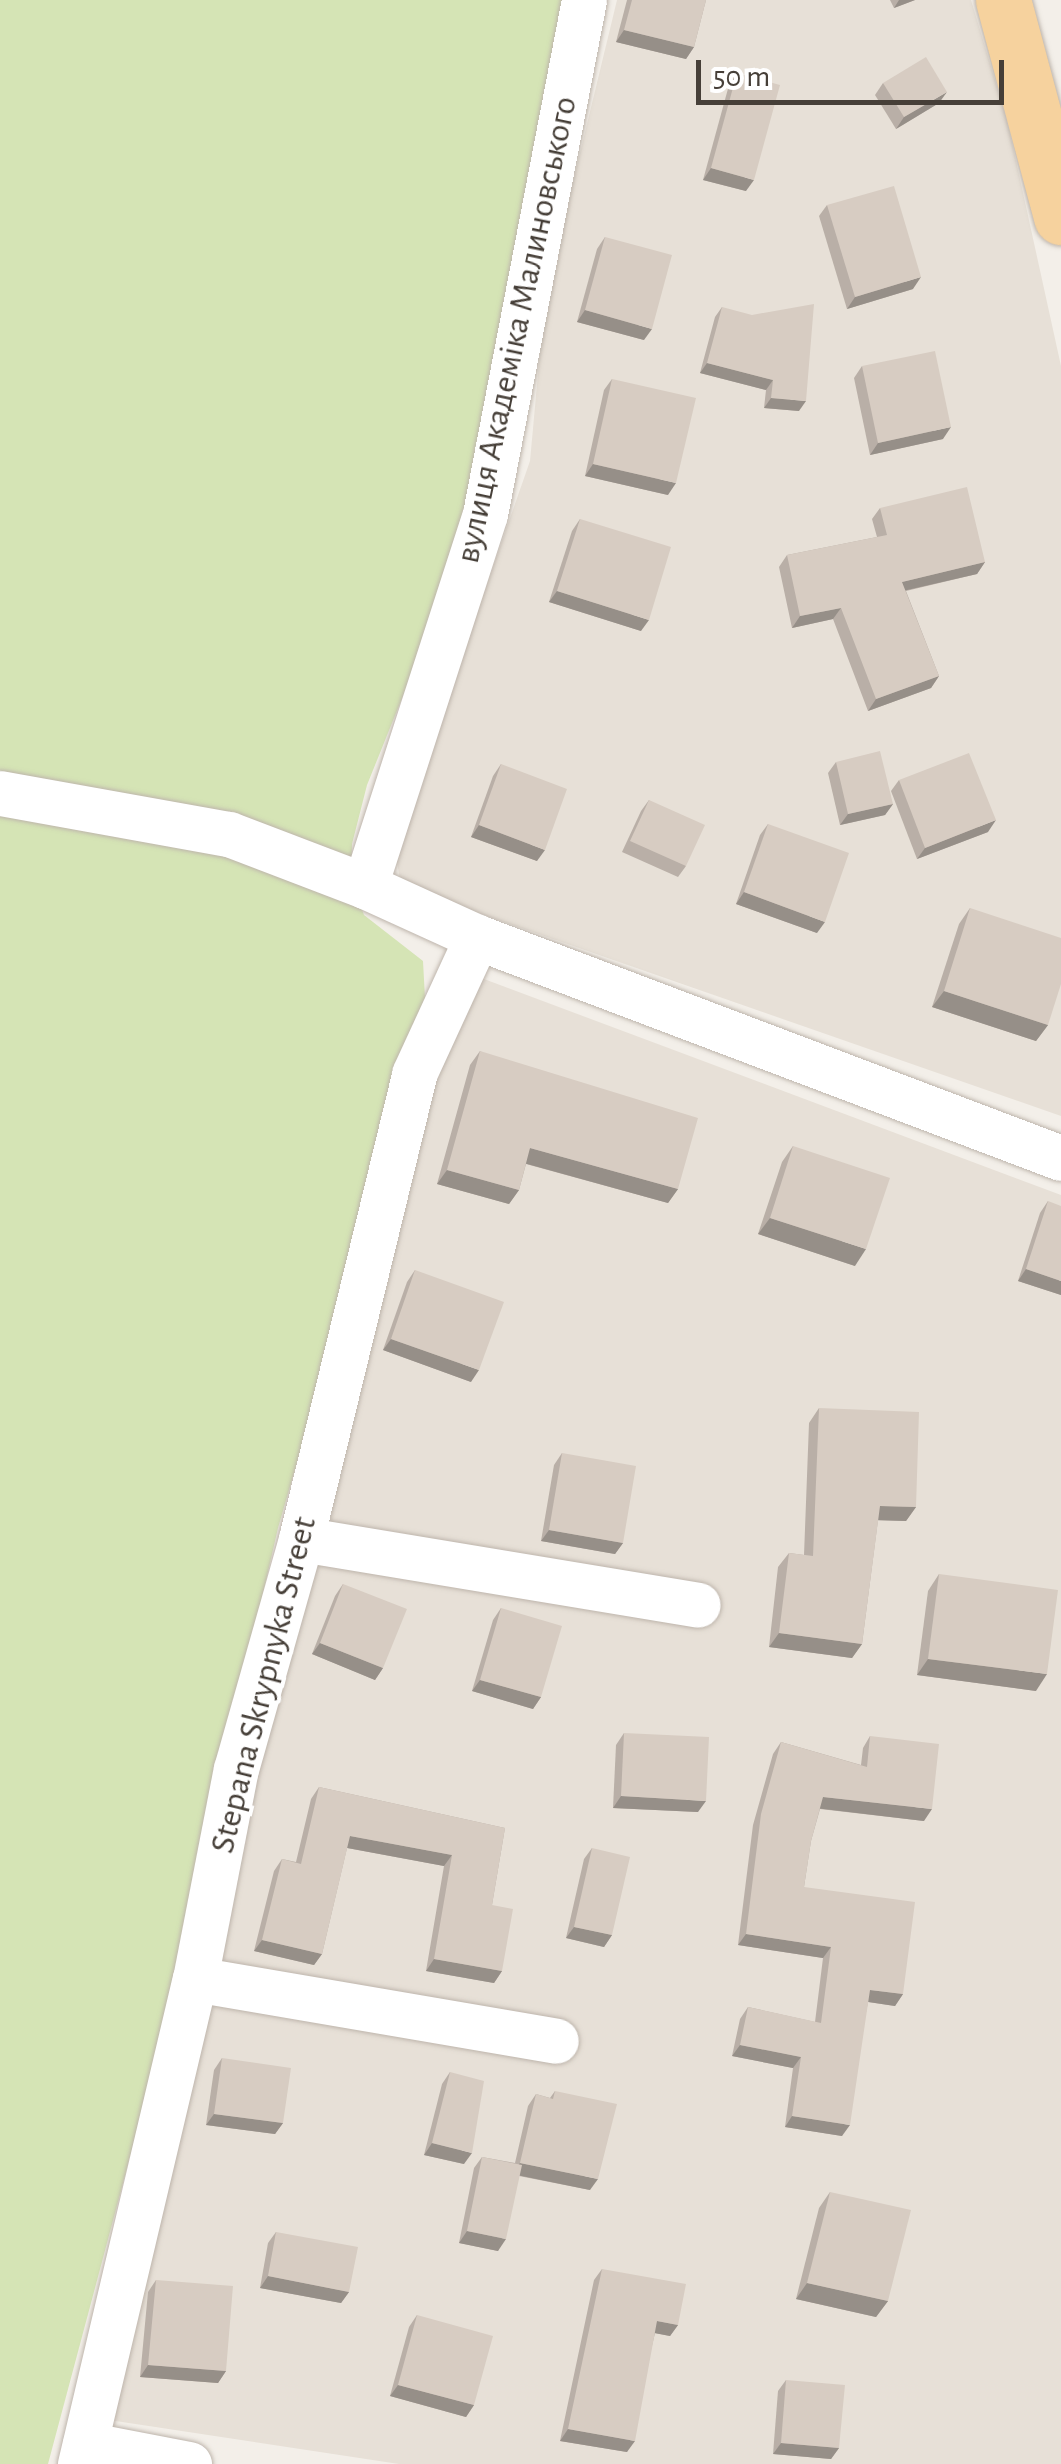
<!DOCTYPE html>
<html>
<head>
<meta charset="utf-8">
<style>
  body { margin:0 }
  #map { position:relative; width:1061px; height:2464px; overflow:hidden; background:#f3efe9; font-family:"Alegreya Sans",sans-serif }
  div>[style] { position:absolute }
  .residential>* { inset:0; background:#e7e0d7 }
  .green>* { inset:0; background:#d5e4b5 }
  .roads { filter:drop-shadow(0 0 2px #beb5ac) drop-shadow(0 0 2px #beb5ac) }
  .minor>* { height:45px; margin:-22.5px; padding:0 22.5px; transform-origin:22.5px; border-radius:22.5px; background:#fff }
  .major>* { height:55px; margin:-27.5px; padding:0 27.5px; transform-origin:27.5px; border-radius:27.5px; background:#f6d29e }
  .wall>* { inset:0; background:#b9afa7 }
  .shaded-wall>* { inset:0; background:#968f88 }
  .building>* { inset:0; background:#d7ccc2 }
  span { translate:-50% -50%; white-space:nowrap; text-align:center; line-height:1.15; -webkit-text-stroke:8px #fff; paint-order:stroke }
  .street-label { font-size:35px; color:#463f38 }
  .scale { position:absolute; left:696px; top:60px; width:308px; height:45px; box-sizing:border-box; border:5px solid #463f38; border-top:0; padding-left:12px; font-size:30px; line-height:35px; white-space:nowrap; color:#463f38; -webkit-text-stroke:8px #fff; paint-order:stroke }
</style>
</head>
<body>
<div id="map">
  <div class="residential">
    <i style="clip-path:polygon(617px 0,971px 0,1007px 120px,1061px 366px,1061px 1116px,401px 886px,396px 856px,411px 802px,530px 461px,545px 298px)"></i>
    <i style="clip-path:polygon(468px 973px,1061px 1195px,1061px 2464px,399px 2464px,109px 2420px,292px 1618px,430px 1077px)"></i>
  </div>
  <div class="green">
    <i style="clip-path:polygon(0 0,571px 0,499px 400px,436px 614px,367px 785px,352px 844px,351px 881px,364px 915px,423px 961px,426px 1017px,278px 1528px,158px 2052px,48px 2464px,0 2464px)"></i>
  </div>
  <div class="roads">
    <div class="minor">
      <i style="left:584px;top:0;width:523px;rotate:100.9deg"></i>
      <i style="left:485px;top:514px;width:391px;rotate:107.9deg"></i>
      <i style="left:365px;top:886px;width:123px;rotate:24.5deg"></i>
      <i style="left:477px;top:937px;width:624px;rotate:20.73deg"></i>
      <i style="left:0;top:793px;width:233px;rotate:10.2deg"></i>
      <i style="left:229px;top:834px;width:146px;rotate:20.9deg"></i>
      <i style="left:301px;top:1539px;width:402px;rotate:9.4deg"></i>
      <i style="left:195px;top:1979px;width:366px;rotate:9.7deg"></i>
      <i style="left:85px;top:2444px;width:106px;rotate:10.9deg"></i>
      <i style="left:80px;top:2464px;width:498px;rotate:-76.7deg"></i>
      <i style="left:195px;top:1979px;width:214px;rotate:-79deg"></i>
      <i style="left:236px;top:1769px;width:239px;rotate:-74.2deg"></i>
      <i style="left:301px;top:1539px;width:479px;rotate:-76.3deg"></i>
      <i style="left:414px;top:1074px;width:151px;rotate:-65.3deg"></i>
    </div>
    <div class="major">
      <i style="left:1003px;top:0;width:225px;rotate:75deg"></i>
    </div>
  </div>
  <div class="wall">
    <i style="clip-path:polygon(627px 0,706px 0,694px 47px,686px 59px,616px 42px)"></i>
    <i style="clip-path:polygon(890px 0,915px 0,894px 8px)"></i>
    <i style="clip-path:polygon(737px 73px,746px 191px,703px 180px,729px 85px)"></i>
    <i style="clip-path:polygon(883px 83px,939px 103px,896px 129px,875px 95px)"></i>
    <i style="clip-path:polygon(827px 205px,913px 289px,847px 309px,819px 216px)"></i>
    <i style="clip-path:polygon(605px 237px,644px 340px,577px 322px,597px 249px)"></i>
    <i style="clip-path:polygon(722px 307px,799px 411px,764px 408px,766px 390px,700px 373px,715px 317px)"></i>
    <i style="clip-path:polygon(862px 366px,943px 439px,870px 455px,854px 378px)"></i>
    <i style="clip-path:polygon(612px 379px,668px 495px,585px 476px,604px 390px)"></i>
    <i style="clip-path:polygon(880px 508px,985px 562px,977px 574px,906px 591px,939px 676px,931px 688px,868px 711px,833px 619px,792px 628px,779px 567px,787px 555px,877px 537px,872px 519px)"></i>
    <i style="clip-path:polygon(580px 519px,641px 631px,549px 602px,572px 531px)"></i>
    <i style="clip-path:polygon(836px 762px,893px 804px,885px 815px,840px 825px,828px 773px)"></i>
    <i style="clip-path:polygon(501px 764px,537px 861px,471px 837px,493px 776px)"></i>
    <i style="clip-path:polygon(899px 780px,988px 832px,917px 859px,891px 791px)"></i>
    <i style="clip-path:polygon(649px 800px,686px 866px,678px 877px,622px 852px,641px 811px)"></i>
    <i style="clip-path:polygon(768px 824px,817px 933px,736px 904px,760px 835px)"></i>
    <i style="clip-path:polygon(970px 908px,1048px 1025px,1036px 1041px,932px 1007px,959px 924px)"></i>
    <i style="clip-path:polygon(480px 1051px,678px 1189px,668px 1203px,526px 1164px,519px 1190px,509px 1204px,437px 1184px,470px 1065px)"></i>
    <i style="clip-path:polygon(793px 1146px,855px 1266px,758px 1234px,782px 1162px)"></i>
    <i style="clip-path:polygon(1048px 1201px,1061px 1295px,1018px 1281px,1040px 1213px)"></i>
    <i style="clip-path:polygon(415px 1270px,471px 1382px,383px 1350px,407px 1282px)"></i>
    <i style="clip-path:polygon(819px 1408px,916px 1507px,906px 1521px,878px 1520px,862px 1644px,852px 1658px,769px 1647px,778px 1567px,789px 1553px,804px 1555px,809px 1423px)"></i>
    <i style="clip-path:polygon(562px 1453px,623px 1543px,615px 1554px,541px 1541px,554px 1465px)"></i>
    <i style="clip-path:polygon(939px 1574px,1036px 1691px,917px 1675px,928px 1591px)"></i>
    <i style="clip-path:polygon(343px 1584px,383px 1668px,375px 1680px,312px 1654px,335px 1596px)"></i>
    <i style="clip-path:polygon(501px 1608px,541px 1697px,533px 1709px,472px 1691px,493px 1620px)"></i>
    <i style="clip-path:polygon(624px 1733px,698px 1812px,613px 1808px,616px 1745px)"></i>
    <i style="clip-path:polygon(870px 1736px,924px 1821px,820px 1809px,811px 1841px,804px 1887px,903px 1994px,895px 2006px,868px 2002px,842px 2136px,785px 2127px,793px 2068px,732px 2056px,740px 2019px,748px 2007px,815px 2022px,823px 1958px,738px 1945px,753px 1825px,773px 1754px,781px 1742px,861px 1765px,863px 1748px)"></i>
    <i style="clip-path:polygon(319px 1787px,505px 1828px,492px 1905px,502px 1971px,494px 1983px,426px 1971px,444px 1866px,347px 1848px,322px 1954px,314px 1965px,254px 1951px,274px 1871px,282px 1859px,296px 1862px,311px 1799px)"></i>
    <i style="clip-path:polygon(592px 1848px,612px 1935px,604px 1947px,566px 1938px,584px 1859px)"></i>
    <i style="clip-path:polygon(222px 2058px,283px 2123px,275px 2134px,206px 2125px,214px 2070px)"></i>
    <i style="clip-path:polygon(450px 2072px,464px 2164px,424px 2155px,442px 2084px)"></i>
    <i style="clip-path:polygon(555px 2091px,590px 2190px,519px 2176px,498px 2251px,459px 2243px,474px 2168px,482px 2157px,515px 2163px,528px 2106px,536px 2094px,550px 2098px)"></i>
    <i style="clip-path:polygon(830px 2192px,888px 2301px,876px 2317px,796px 2299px,819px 2208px)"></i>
    <i style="clip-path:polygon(276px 2232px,349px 2292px,341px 2303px,260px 2288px,268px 2243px)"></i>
    <i style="clip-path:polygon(602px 2269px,678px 2325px,670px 2336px,655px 2333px,627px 2452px,560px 2441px,594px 2280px)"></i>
    <i style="clip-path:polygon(156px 2280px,226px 2371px,218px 2383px,140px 2377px,148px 2292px)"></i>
    <i style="clip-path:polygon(417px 2315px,474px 2405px,466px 2417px,390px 2396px,409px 2327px)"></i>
    <i style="clip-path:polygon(786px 2380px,839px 2448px,831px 2459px,773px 2454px,778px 2391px)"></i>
  </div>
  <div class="shaded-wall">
    <i style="clip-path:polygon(899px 0,915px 0,894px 8px)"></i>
    <i style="clip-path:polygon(624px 30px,694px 47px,686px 59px,616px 42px)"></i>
    <i style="clip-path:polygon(947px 92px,939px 103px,896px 129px,904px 117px)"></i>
    <i style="clip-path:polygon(711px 168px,754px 180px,746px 191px,703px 180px)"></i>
    <i style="clip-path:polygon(921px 277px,913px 289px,847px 309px,855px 297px)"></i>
    <i style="clip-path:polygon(585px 310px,652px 329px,644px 340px,577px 322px)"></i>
    <i style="clip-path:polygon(707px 363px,773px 380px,766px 390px,700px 373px)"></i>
    <i style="clip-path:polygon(771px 398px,806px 401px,799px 411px,764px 408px)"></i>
    <i style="clip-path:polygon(951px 427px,943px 439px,870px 455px,878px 443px)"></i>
    <i style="clip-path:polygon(593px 464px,676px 483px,668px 495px,585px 476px)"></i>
    <i style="clip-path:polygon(985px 562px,977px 574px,894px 593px,902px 582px)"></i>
    <i style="clip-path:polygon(557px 591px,649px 620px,641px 631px,549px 602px)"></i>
    <i style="clip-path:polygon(841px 608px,833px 619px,792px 628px,800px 616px)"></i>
    <i style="clip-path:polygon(939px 676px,931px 688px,868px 711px,876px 699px)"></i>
    <i style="clip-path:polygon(893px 804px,885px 815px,840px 825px,848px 814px)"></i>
    <i style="clip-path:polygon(996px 820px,988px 832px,917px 859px,925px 848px)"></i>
    <i style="clip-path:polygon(479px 825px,545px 850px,537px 861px,471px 837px)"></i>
    <i style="clip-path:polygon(744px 892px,825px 922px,817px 933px,736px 904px)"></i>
    <i style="clip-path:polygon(944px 991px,1048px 1025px,1036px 1041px,932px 1007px)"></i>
    <i style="clip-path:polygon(530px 1148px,678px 1189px,668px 1203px,520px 1162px)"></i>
    <i style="clip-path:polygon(447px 1170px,519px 1190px,509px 1204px,437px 1184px)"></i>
    <i style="clip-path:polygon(770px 1218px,866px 1249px,855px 1266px,758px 1234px)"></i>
    <i style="clip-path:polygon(1026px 1269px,1061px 1281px,1061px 1295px,1018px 1281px)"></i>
    <i style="clip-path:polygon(391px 1339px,479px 1370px,471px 1382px,383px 1350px)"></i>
    <i style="clip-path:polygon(880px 1506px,916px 1507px,906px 1521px,870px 1520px)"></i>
    <i style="clip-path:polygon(549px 1530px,623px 1543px,615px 1554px,541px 1541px)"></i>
    <i style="clip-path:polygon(779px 1633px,862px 1644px,852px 1658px,769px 1647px)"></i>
    <i style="clip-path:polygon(320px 1643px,383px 1668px,375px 1680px,312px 1654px)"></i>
    <i style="clip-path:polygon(928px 1659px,1047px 1674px,1036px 1691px,917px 1675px)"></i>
    <i style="clip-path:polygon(480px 1680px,541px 1697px,533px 1709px,472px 1691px)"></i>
    <i style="clip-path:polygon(621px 1796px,706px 1801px,698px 1812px,613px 1808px)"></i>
    <i style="clip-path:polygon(823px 1797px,932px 1809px,924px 1821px,815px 1808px)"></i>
    <i style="clip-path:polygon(350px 1836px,452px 1855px,444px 1866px,342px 1847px)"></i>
    <i style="clip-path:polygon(574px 1927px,612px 1935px,604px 1947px,566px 1938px)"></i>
    <i style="clip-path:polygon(746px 1934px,831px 1947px,823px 1958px,738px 1945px)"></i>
    <i style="clip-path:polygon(262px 1940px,322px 1954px,314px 1965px,254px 1951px)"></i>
    <i style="clip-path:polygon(434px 1959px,502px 1971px,494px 1983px,426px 1971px)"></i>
    <i style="clip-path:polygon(870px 1990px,903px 1994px,895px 2006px,862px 2001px)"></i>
    <i style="clip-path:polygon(740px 2045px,801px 2057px,793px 2068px,732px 2056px)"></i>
    <i style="clip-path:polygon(214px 2114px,283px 2123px,275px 2134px,206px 2125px)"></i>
    <i style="clip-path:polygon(792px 2116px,850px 2125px,842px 2136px,785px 2127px)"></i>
    <i style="clip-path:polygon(432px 2143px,472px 2153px,464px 2164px,424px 2155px)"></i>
    <i style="clip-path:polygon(520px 2163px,598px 2179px,590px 2190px,512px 2174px)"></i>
    <i style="clip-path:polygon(467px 2231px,506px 2239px,498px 2251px,459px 2243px)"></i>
    <i style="clip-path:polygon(268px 2276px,349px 2292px,341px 2303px,260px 2288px)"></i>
    <i style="clip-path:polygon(807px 2283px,888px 2301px,876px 2317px,796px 2299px)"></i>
    <i style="clip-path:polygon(657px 2321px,678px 2325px,670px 2336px,649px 2332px)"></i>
    <i style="clip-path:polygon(148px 2365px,226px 2371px,218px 2383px,140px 2377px)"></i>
    <i style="clip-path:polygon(398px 2385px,474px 2405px,466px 2417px,390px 2396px)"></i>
    <i style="clip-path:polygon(568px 2429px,635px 2441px,627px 2452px,560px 2441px)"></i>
    <i style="clip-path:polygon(781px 2443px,839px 2448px,831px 2459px,773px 2454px)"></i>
  </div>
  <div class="building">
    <i style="clip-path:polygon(632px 0,706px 0,694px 47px,624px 30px)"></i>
    <i style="clip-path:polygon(926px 57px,947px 92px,904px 117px,883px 83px)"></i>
    <i style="clip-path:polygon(737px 73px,780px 85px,754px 180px,711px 168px)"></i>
    <i style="clip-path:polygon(894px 186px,921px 277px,855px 297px,827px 205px)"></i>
    <i style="clip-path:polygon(605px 237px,672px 255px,652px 329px,585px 310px)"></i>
    <i style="clip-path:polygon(814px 304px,806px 401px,771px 398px,773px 380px,707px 363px,722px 307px,752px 315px)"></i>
    <i style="clip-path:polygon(935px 351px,951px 427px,878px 443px,862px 366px)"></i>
    <i style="clip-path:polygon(612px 379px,696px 398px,676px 483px,593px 464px)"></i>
    <i style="clip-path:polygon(967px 487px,985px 562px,902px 582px,939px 676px,876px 699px,841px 608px,800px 616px,787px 555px,887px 535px,880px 508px)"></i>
    <i style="clip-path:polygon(580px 519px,671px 547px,649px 620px,557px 591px)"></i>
    <i style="clip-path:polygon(880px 751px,893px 804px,848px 814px,836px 762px)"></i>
    <i style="clip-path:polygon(969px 753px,996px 820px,925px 848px,899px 780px)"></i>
    <i style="clip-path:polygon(501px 764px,567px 789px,545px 850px,479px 825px)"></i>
    <i style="clip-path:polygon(649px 800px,705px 825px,686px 866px,630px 841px)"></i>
    <i style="clip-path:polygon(768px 824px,849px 853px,825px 922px,744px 892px)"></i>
    <i style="clip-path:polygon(970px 908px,1061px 938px,1061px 984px,1048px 1025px,944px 991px)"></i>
    <i style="clip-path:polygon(480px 1051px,698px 1118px,678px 1189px,530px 1148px,519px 1190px,447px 1170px)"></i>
    <i style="clip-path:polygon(793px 1146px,890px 1178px,866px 1249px,770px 1218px)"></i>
    <i style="clip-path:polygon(1048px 1201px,1061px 1206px,1061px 1281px,1026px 1269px)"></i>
    <i style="clip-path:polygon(415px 1270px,504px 1302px,479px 1370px,391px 1339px)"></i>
    <i style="clip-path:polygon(819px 1408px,919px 1412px,916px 1507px,880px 1506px,862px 1644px,779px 1633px,789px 1553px,813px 1556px)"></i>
    <i style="clip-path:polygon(562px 1453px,636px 1466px,623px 1543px,549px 1530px)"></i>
    <i style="clip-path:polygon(939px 1574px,1058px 1590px,1047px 1674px,928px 1659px)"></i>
    <i style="clip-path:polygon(343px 1584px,407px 1609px,383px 1668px,320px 1643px)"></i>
    <i style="clip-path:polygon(501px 1608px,562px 1626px,541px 1697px,480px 1680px)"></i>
    <i style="clip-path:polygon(624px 1733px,709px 1737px,706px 1801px,621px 1796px)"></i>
    <i style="clip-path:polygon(870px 1736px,939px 1744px,932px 1809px,823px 1797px,811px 1841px,804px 1887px,915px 1902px,903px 1994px,870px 1990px,850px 2125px,792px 2116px,801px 2057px,740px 2045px,748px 2007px,821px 2023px,831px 1947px,746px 1934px,761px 1814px,781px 1742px,867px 1767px)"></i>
    <i style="clip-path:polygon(319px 1787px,505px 1828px,492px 1905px,513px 1909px,502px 1971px,434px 1959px,452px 1855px,350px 1836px,322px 1954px,262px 1940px,282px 1859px,301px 1864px)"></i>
    <i style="clip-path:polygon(592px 1848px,630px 1857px,612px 1935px,574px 1927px)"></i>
    <i style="clip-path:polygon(222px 2058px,291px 2068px,283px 2123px,214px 2114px)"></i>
    <i style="clip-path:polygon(450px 2072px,484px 2081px,472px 2153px,432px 2143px)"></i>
    <i style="clip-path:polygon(555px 2091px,617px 2104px,598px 2179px,520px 2163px,536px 2094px,553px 2099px)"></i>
    <i style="clip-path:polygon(482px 2157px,522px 2165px,506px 2239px,467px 2231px)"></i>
    <i style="clip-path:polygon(830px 2192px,911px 2210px,888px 2301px,807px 2283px)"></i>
    <i style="clip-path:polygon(276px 2232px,358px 2247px,349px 2292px,268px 2276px)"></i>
    <i style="clip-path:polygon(602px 2269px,686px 2284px,678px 2325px,657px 2321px,635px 2441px,568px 2429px)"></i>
    <i style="clip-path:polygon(156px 2280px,233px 2286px,226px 2371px,148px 2365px)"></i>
    <i style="clip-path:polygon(417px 2315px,493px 2336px,474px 2405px,398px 2385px)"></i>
    <i style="clip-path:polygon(786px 2380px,845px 2385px,839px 2448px,781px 2443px)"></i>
  </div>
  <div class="street-label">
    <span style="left:517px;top:330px;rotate:-78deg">вулиця Академіка Малиновського</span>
    <span style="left:264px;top:1685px;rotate:-76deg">Stepana Skrypnyka Street</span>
  </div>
  <div class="scale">50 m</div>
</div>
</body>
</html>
